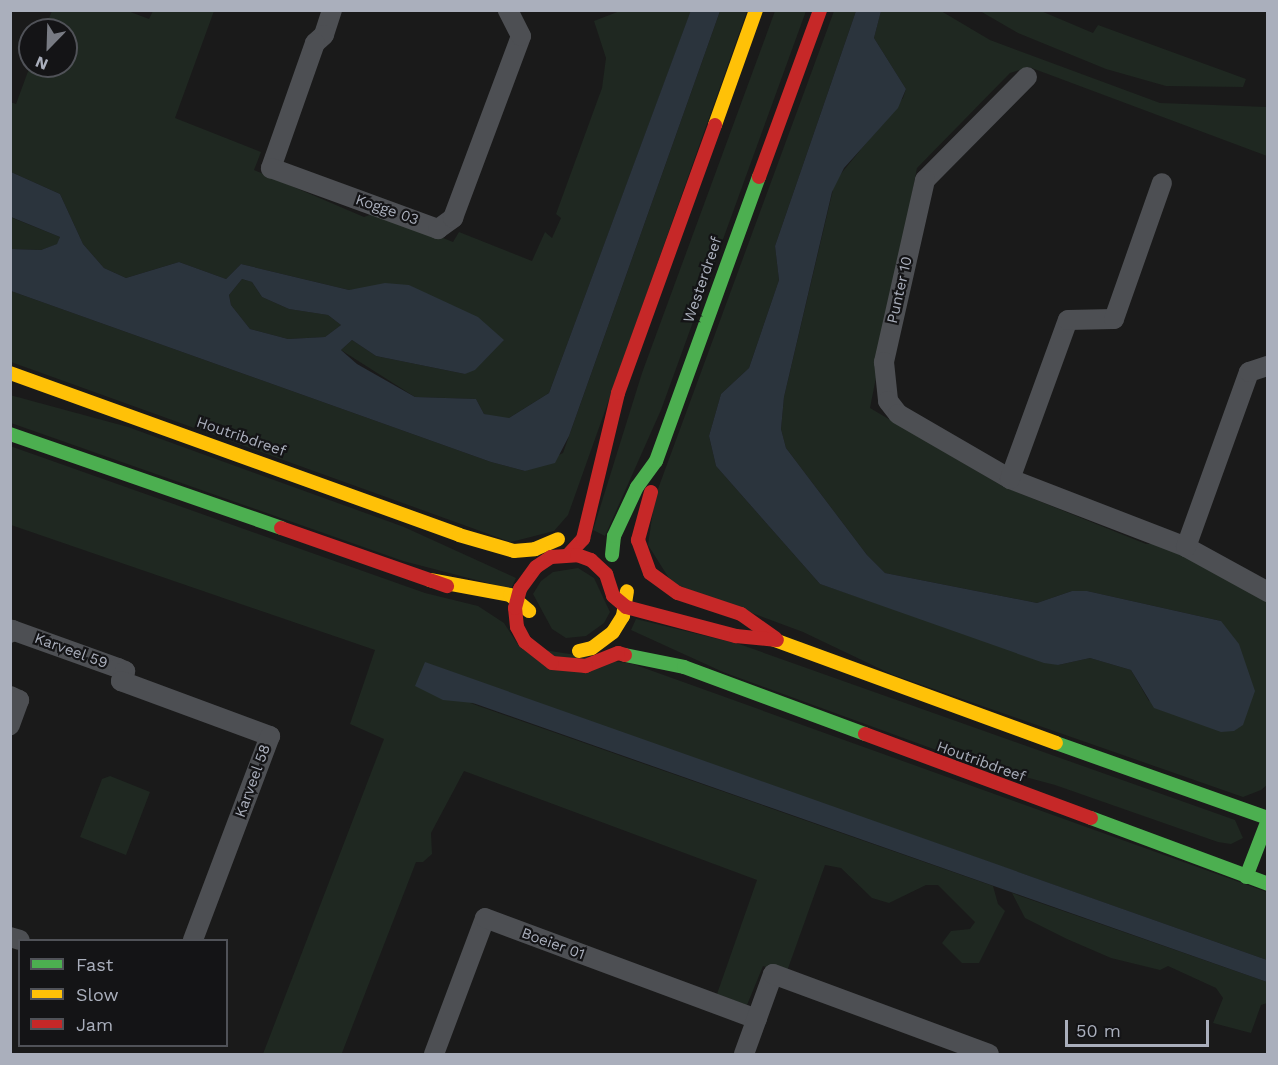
<!DOCTYPE html>
<html>
<head>
<meta charset="utf-8">
<style>
  body { margin:0 }
  #map { position:relative; width:1278px; height:1065px; overflow:hidden; background:#1a1a1a; font-family:"Work Sans",sans-serif }
  div>[style] { position:absolute }
  .green>* { inset:0; background:#1f2821 }
  .water>* { inset:0; background:#2b343d }
  .street>* { height:20px; margin:-10px; padding:0 10px; transform-origin:10px; border-radius:10px; background:#4d4f53 }
  .fast>* { height:14px; margin:-7px; padding:0 7px; transform-origin:7px; border-radius:7px; background:#4caf50 }
  .slow>* { height:14px; margin:-7px; padding:0 7px; transform-origin:7px; border-radius:7px; background:#ffc107 }
  .jam>* { height:14px; margin:-7px; padding:0 7px; transform-origin:7px; border-radius:7px; background:#c62828 }
  span { translate:-50% -50%; white-space:nowrap; text-align:center; line-height:1.15; -webkit-text-stroke:4.5px #141416; paint-order:stroke }
  .street-label { font-size:15px; color:#aaafbc }
  .frame { position:absolute; inset:0; border:12px solid #aaafbc; pointer-events:none }
  .legend { position:absolute; left:18px; top:939px; width:210px; height:108px; box-sizing:border-box; background:#141416; border:2px solid #505258; margin:0; padding:8px 10px; list-style:none; font-size:18px; color:#aaafbc }
  .legend li { display:flex; align-items:center; gap:12px; height:30px }
  .legend b { width:30px; border:2px solid #505258 }
  .north { position:absolute; left:18px; top:18px; width:60px; height:60px; box-sizing:border-box; background:#141416; border:2px solid #505258; border-radius:50%; rotate:203deg; font-size:16px; font-weight:700; line-height:24px; text-align:center; color:#aaafbc }
  .north::after { content:''; display:block; margin:auto; width:21px; height:27px; background:#787b83; clip-path:polygon(50% 0,100% 100%,50% 72%,0 100%) }
  .scale { position:absolute; left:1065px; top:1020px; width:144px; height:27px; box-sizing:border-box; border:3px solid #aaafbc; border-top:0; padding-left:8px; font-size:18px; line-height:21px; white-space:nowrap; color:#aaafbc; -webkit-text-stroke:4px #141416; paint-order:stroke }
</style>
</head>
<body>
<div id="map">
  <div class="green">
    <i style="clip-path:polygon(52px 11px,128px 11px,149px 19px,153px 11px,214px 11px,175px 118px,261px 152px,254px 170px,364px 217px,378px 212px,453px 242px,459px 232px,532px 261px,545px 232px,552px 238px,561px 218px,556px 214px,602px 88px,606px 58px,594px 21px,620px 11px,691px 11px,549px 393px,509px 418px,500px 419px,484px 414px,476px 399px,415px 397px,341px 350px,352px 340px,376px 356px,465px 374px,503px 341px,409px 285px,349px 290px,241px 264px,226px 279px,179px 262px,126px 278px,104px 268px,83px 244px,60px 194px,11px 172px,10px 102px,16px 104px,30px 66px,66px 66px,66px 30px,44px 30px)"></i>
    <i style="clip-path:polygon(720px 11px,747px 11px,568px 515px,554px 531px,511px 542px,11px 362px,11px 291px,491px 462px,525px 471px,563px 453px)"></i>
    <i style="clip-path:polygon(775px 11px,806px 11px,661px 410px,605px 536px,593px 530px,642px 373px)"></i>
    <i style="clip-path:polygon(834px 11px,856px 11px,775px 246px,779px 280px,749px 368px,721px 394px,709px 436px,716px 466px,820px 584px,1058px 665px,1090px 658px,1131px 670px,1149px 701px,1221px 621px,1087px 591px,1072px 591px,1037px 603px,885px 573px,867px 555px,786px 448px,781px 429px,784px 397px,835px 181px,903px 98px,906px 89px,874px 38px,881px 11px,941px 11px,990px 40px,1160px 103px,1267px 107px,1267px 156px,1029px 67px,1010px 73px,917px 168px,870px 408px,1004px 487px,1146px 544px,1162px 544px,1267px 600px,1268px 784px,1261px 790px,1243px 797px,891px 674px,803px 632px,672px 583px,648px 545px,655px 497px)"></i>
    <i style="clip-path:polygon(980px 11px,1041px 11px,1093px 33px,1098px 25px,1246px 79px,1243px 87px,1166px 86px,1106px 69px,1018px 33px)"></i>
    <i style="clip-path:polygon(10px 217px,60px 237px,58px 244px,41px 250px,11px 249px)"></i>
    <i style="clip-path:polygon(242px 279px,252px 282px,262px 297px,289px 309px,328px 315px,341px 325px,325px 337px,288px 339px,250px 329px,231px 305px,229px 295px)"></i>
    <i style="clip-path:polygon(10px 395px,128px 427px,404px 527px,516px 578px,511px 589px,403px 561px,11px 423px)"></i>
    <i style="clip-path:polygon(10px 446px,425px 593px,478px 606px,504px 623px,519px 646px,633px 664px,1267px 892px,1267px 960px,577px 717px,470px 703px,993px 886px,998px 904px,1005px 911px,979px 963px,962px 963px,942px 943px,951px 931px,970px 929px,975px 922px,938px 885px,926px 885px,889px 903px,872px 898px,841px 868px,825px 865px,786px 974px,763px 966px,747px 1005px,717px 994px,757px 880px,464px 771px,431px 833px,432px 854px,423px 862px,416px 862px,342px 1053px,346px 1054px,263px 1054px,384px 739px,350px 724px,375px 650px,11px 525px)"></i>
    <i style="clip-path:polygon(578px 568px,594px 578px,610px 612px,604px 623px,586px 636px,566px 638px,552px 629px,533px 594px,541px 581px,553px 572px)"></i>
    <i style="clip-path:polygon(636px 619px,739px 644px,1235px 820px,1243px 838px,1231px 844px,1218px 842px,1055px 785px,969px 762px,723px 672px,631px 630px)"></i>
    <i style="clip-path:polygon(110px 776px,150px 792px,126px 855px,80px 837px,102px 779px)"></i>
    <i style="clip-path:polygon(1012px 893px,1267px 982px,1267px 1003px,1261px 1005px,1251px 1033px,1213px 1023px,1223px 998px,1216px 988px,1168px 966px,1160px 970px,1111px 958px,1067px 939px,1025px 918px)"></i>
  </div>
  <div class="water">
    <i style="clip-path:polygon(evenodd,691px 10px,720px 11px,569px 436px,555px 463px,525px 471px,491px 462px,11px 291px,11px 249px,41px 250px,57px 244px,60px 237px,11px 217px,11px 172px,60px 194px,83px 244px,104px 268px,126px 278px,179px 262px,226px 279px,241px 264px,349px 290px,385px 283px,409px 285px,478px 317px,504px 340px,475px 370px,465px 374px,376px 356px,352px 340px,341px 350px,357px 364px,415px 397px,476px 399px,484px 414px,509px 418px,549px 393px,691px 10px,242px 279px,252px 282px,262px 297px,289px 309px,328px 315px,341px 325px,325px 337px,288px 339px,250px 329px,231px 305px,229px 295px,242px 279px)"></i>
    <i style="clip-path:polygon(856px 11px,881px 11px,874px 38px,906px 89px,898px 108px,844px 168px,832px 192px,784px 397px,781px 429px,786px 448px,867px 555px,885px 573px,1037px 603px,1072px 591px,1087px 591px,1221px 621px,1239px 644px,1255px 691px,1243px 725px,1234px 731px,1221px 732px,1154px 708px,1131px 670px,1090px 658px,1058px 665px,1044px 663px,820px 584px,716px 466px,709px 436px,721px 394px,749px 368px,779px 280px,775px 246px)"></i>
    <i style="clip-path:polygon(425px 662px,1267px 960px,1267px 982px,473px 703px,443px 700px,415px 686px)"></i>
  </div>
  <div class="street">
    <i style="left:332px;top:10px;width:26px;rotate:108deg"></i>
    <i style="left:324px;top:35px;width:12px;rotate:138deg"></i>
    <i style="left:315px;top:43px;width:133px;rotate:109.4deg"></i>
    <i style="left:271px;top:168px;width:178px;rotate:20.1deg"></i>
    <i style="left:438px;top:229px;width:19px;rotate:-36deg"></i>
    <i style="left:453px;top:218px;width:194px;rotate:-69.5deg"></i>
    <i style="left:521px;top:36px;width:29px;rotate:-117deg"></i>
    <i style="left:1027px;top:77px;width:145px;rotate:134.7deg"></i>
    <i style="left:925px;top:180px;width:187px;rotate:102.7deg"></i>
    <i style="left:884px;top:362px;width:39px;rotate:84deg"></i>
    <i style="left:888px;top:401px;width:16px;rotate:52deg"></i>
    <i style="left:898px;top:414px;width:129px;rotate:30.1deg"></i>
    <i style="left:1010px;top:479px;width:189px;rotate:21.1deg"></i>
    <i style="left:1186px;top:547px;width:94px;rotate:28.8deg"></i>
    <i style="left:1010px;top:479px;width:169px;rotate:-70deg"></i>
    <i style="left:1068px;top:320px;width:46px;rotate:-1.2deg"></i>
    <i style="left:1114px;top:319px;width:144px;rotate:-70.6deg"></i>
    <i style="left:1186px;top:547px;width:186px;rotate:-70.2deg"></i>
    <i style="left:1249px;top:372px;width:20px;rotate:-18deg"></i>
    <i style="left:10px;top:633px;width:4px;rotate:-56deg"></i>
    <i style="left:12px;top:630px;width:113px;rotate:19.7deg"></i>
    <i style="left:118px;top:668px;width:8px;rotate:23deg"></i>
    <i style="left:125px;top:671px;width:11px;rotate:112deg"></i>
    <i style="left:121px;top:681px;width:159px;rotate:20.3deg"></i>
    <i style="left:270px;top:736px;width:218px;rotate:110.7deg"></i>
    <i style="left:10px;top:696px;width:10px;rotate:24deg"></i>
    <i style="left:19px;top:700px;width:27px;rotate:110deg"></i>
    <i style="left:10px;top:937px;width:10px;rotate:17deg"></i>
    <i style="left:434px;top:1054px;width:145px;rotate:-69.4deg"></i>
    <i style="left:485px;top:918px;width:290px;rotate:20.4deg"></i>
    <i style="left:744px;top:1054px;width:85px;rotate:-70.1deg"></i>
    <i style="left:773px;top:974px;width:230px;rotate:20.3deg"></i>
  </div>
  <div class="fast">
    <i style="left:10px;top:434px;width:287px;rotate:19.1deg"></i>
    <i style="left:612px;top:555px;width:19px;rotate:-84deg"></i>
    <i style="left:614px;top:536px;width:54px;rotate:-64.9deg"></i>
    <i style="left:637px;top:487px;width:32px;rotate:-54deg"></i>
    <i style="left:656px;top:461px;width:302px;rotate:-70.1deg"></i>
    <i style="left:625px;top:655px;width:60px;rotate:11.5deg"></i>
    <i style="left:684px;top:667px;width:193px;rotate:20.3deg"></i>
    <i style="left:1056px;top:743px;width:225px;rotate:19.5deg"></i>
    <i style="left:1091px;top:818px;width:189px;rotate:20.4deg"></i>
    <i style="left:1246px;top:877px;width:61px;rotate:-68.9deg"></i>
  </div>
  <div class="slow">
    <i style="left:715px;top:125px;width:122px;rotate:-70.4deg"></i>
    <i style="left:10px;top:373px;width:477px;rotate:19.8deg"></i>
    <i style="left:459px;top:535px;width:57px;rotate:16.2deg"></i>
    <i style="left:514px;top:551px;width:21px;rotate:-5deg"></i>
    <i style="left:535px;top:549px;width:25px;rotate:-23deg"></i>
    <i style="left:430px;top:580px;width:81px;rotate:10.6deg"></i>
    <i style="left:510px;top:595px;width:25px;rotate:40deg"></i>
    <i style="left:761px;top:635px;width:314px;rotate:20.1deg"></i>
    <i style="left:579px;top:651px;width:13px;rotate:-13deg"></i>
    <i style="left:592px;top:648px;width:26px;rotate:-37deg"></i>
    <i style="left:613px;top:632px;width:19px;rotate:-58deg"></i>
    <i style="left:623px;top:616px;width:25px;rotate:-81deg"></i>
  </div>
  <div class="jam">
    <i style="left:759px;top:177px;width:178px;rotate:-69.9deg"></i>
    <i style="left:651px;top:492px;width:50px;rotate:105.2deg"></i>
    <i style="left:638px;top:540px;width:35px;rotate:70deg"></i>
    <i style="left:650px;top:573px;width:34px;rotate:36deg"></i>
    <i style="left:678px;top:593px;width:66px;rotate:18.4deg"></i>
    <i style="left:741px;top:614px;width:42px;rotate:35.2deg"></i>
    <i style="left:281px;top:528px;width:176px;rotate:19.3deg"></i>
    <i style="left:569px;top:554px;width:21px;rotate:-47deg"></i>
    <i style="left:583px;top:539px;width:150px;rotate:-76.5deg"></i>
    <i style="left:618px;top:393px;width:285px;rotate:-70.1deg"></i>
    <i style="left:625px;top:655px;width:7px;rotate:-164deg"></i>
    <i style="left:618px;top:653px;width:35px;rotate:158deg"></i>
    <i style="left:586px;top:666px;width:34px;rotate:-175deg"></i>
    <i style="left:552px;top:663px;width:34px;rotate:-142deg"></i>
    <i style="left:525px;top:642px;width:17px;rotate:-118deg"></i>
    <i style="left:517px;top:627px;width:19px;rotate:-96deg"></i>
    <i style="left:515px;top:608px;width:20px;rotate:-75deg"></i>
    <i style="left:520px;top:589px;width:27px;rotate:-54deg"></i>
    <i style="left:536px;top:567px;width:18px;rotate:-34deg"></i>
    <i style="left:551px;top:557px;width:26px;rotate:-4deg"></i>
    <i style="left:577px;top:555px;width:15px;rotate:20deg"></i>
    <i style="left:591px;top:560px;width:21px;rotate:43deg"></i>
    <i style="left:606px;top:574px;width:23px;rotate:72deg"></i>
    <i style="left:613px;top:596px;width:17px;rotate:40deg"></i>
    <i style="left:626px;top:607px;width:114px;rotate:14.8deg"></i>
    <i style="left:736px;top:636px;width:41px;rotate:5.6deg"></i>
    <i style="left:865px;top:734px;width:241px;rotate:20.4deg"></i>
  </div>
  <div class="street-label">
    <span style="left:387px;top:210px;rotate:19deg">Kogge 03</span>
    <span style="left:703px;top:280px;rotate:-71deg">Westerdreef</span>
    <span style="left:900px;top:290px;rotate:-77deg">Punter 10</span>
    <span style="left:241px;top:437px;rotate:19deg">Houtribdreef</span>
    <span style="left:71px;top:651px;rotate:20deg">Karveel 59</span>
    <span style="left:981px;top:762px;rotate:20deg">Houtribdreef</span>
    <span style="left:253px;top:781px;rotate:-70deg">Karveel 58</span>
    <span style="left:553px;top:944px;rotate:20deg">Boeier 01</span>
  </div>
  <div class="frame"></div>
  <ul class="legend">
  <li><b style="height:8px;background:#4caf50"></b>Fast</li>
  <li><b style="height:8px;background:#ffc107"></b>Slow</li>
  <li><b style="height:8px;background:#c62828"></b>Jam</li>
  </ul>
  <div class="north">N</div>
  <div class="scale">50 m</div>
</div>
</body>
</html>
